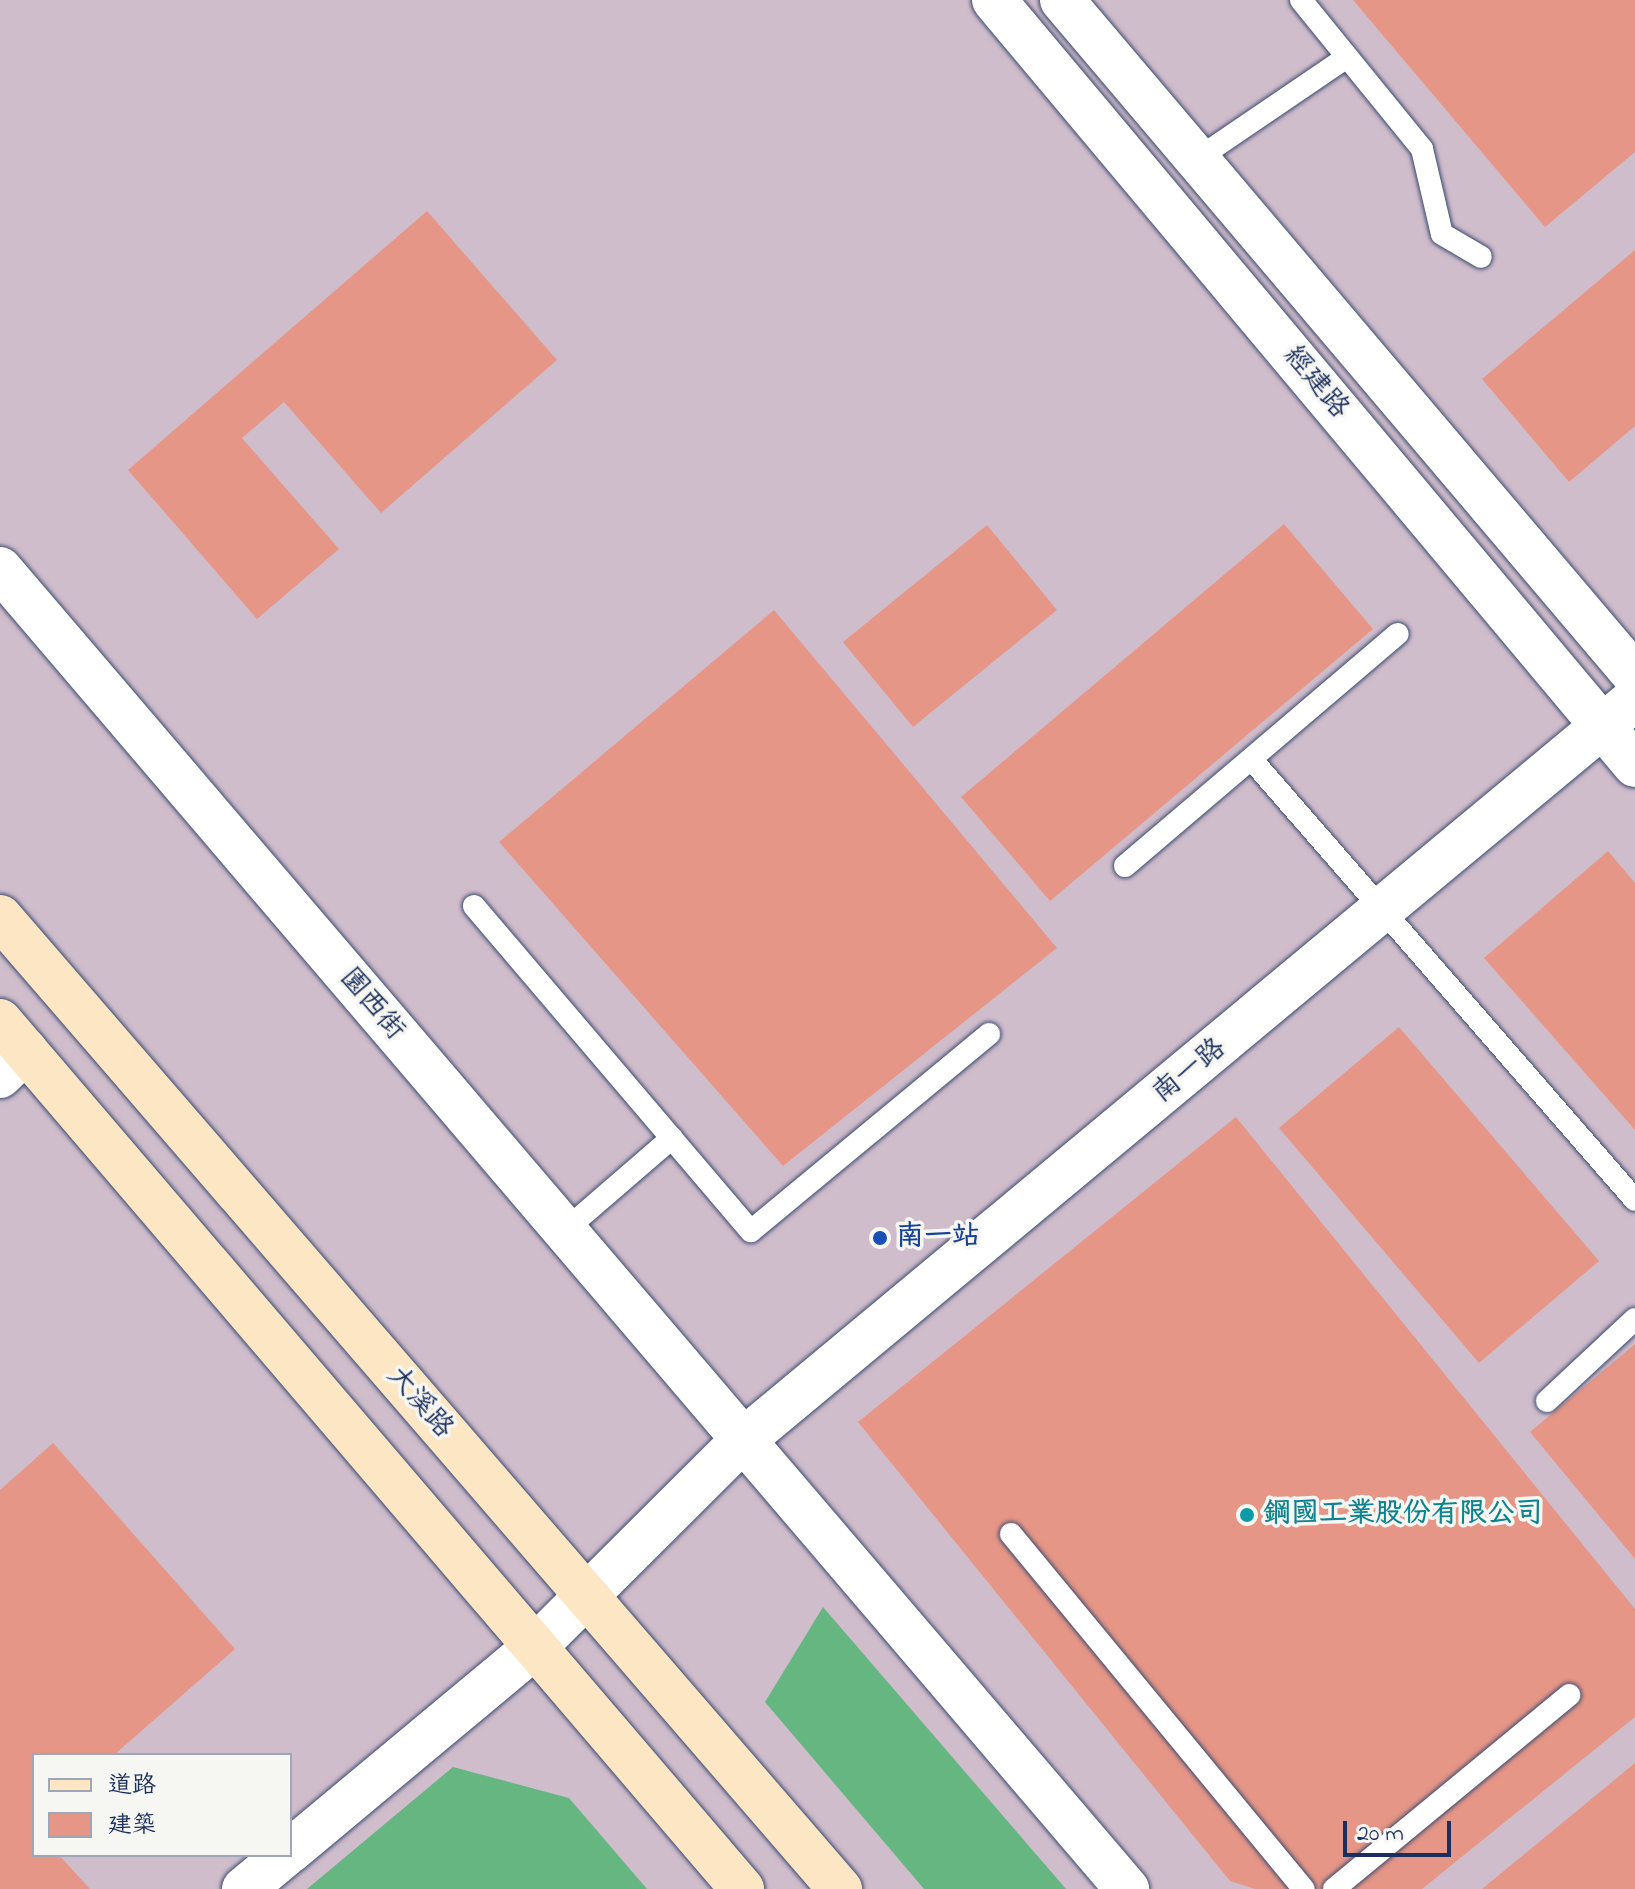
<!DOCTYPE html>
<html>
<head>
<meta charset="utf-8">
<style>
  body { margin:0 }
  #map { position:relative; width:1635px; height:1889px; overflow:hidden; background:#ede6cc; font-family:"Indie Flower","LXGW WenKai TC",sans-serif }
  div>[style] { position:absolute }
  .industrial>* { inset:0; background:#d0bdcc }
  .forest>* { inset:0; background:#66b682 }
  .building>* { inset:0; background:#e69687 }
  .roads { filter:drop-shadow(0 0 2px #3a4a6e) drop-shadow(0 0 2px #3a4a6e) }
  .service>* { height:22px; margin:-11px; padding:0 11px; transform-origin:11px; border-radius:11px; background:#fff }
  .minor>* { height:44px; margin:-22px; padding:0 22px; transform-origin:22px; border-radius:22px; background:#fff }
  .secondary>* { height:44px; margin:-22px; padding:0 22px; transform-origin:22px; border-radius:22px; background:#fce6c4 }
  .dots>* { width:22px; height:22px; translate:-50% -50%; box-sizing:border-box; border:4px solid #f6f6f2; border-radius:50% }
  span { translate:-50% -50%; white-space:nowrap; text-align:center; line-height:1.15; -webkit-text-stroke:7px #f6f6f2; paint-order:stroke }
  .street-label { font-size:28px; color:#1b2f5e }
  .transit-label { font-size:28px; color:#164399; font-weight:700 }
  .left { translate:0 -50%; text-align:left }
  .culture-label { font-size:28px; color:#0d838f; font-weight:700 }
  .legend { position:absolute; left:32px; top:1753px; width:260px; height:104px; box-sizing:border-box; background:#f6f6f2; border:2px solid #9ea6b7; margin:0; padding:10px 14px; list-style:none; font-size:24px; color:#1b2f5e }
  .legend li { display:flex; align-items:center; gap:16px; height:40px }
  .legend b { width:40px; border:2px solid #9ea6b7 }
  .scale { position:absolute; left:1343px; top:1821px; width:108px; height:36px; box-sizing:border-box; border:4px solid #1b2f5e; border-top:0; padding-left:10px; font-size:24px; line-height:28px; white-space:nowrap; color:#1b2f5e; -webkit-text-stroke:6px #f6f6f2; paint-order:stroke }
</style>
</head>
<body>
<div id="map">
  <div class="industrial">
    <i style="clip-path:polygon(evenodd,0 0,1635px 0,1635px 1889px,0 1889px,0 0,34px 1755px,290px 1755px,290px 1855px,34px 1855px,34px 1755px)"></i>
  </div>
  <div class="forest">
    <i style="clip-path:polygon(823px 1607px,1066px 1889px,924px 1889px,765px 1702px)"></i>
    <i style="clip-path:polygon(453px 1767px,569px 1798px,647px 1889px,307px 1889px)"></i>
  </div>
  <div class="building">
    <i style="clip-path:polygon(1353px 0,1635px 0,1635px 152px,1545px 227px)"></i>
    <i style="clip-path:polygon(427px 211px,557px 360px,381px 513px,284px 402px,242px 438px,339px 549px,257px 619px,128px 470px)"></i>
    <i style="clip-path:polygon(1635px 250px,1635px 426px,1569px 482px,1482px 379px)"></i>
    <i style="clip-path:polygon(1284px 524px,1373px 629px,1050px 901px,961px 797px)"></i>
    <i style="clip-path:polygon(987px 525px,1057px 610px,913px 727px,843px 642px)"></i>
    <i style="clip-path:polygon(774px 610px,1057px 948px,783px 1166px,499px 842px)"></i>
    <i style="clip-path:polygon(1608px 851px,1635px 883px,1635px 1130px,1484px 958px)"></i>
    <i style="clip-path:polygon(1399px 1027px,1599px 1261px,1479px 1363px,1279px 1128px)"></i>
    <i style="clip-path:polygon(1236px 1117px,1635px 1609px,1635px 1717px,1422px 1889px,1255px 1889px,1230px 1881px,858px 1422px)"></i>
    <i style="clip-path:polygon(1635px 1344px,1635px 1559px,1530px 1432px)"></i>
    <i style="clip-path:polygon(53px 1443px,235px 1649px,114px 1755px,34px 1755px,34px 1855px,59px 1855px,90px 1889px,0 1889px,0 1490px)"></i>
    <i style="clip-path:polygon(1635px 1763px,1635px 1889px,1482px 1889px)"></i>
  </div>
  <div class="roads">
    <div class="service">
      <i style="left:1301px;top:0;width:192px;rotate:50.9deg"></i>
      <i style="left:1422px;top:149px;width:87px;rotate:76.8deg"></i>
      <i style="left:1442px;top:234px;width:45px;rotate:30.5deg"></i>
      <i style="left:1197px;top:159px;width:181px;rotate:-34.2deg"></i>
      <i style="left:1252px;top:760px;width:583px;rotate:48.96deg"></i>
      <i style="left:1125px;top:866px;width:358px;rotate:-40.4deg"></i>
      <i style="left:474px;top:906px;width:427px;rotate:49.6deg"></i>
      <i style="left:751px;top:1231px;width:309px;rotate:-39.6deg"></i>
      <i style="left:563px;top:1232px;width:144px;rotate:-40.8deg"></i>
      <i style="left:1547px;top:1401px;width:120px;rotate:-43deg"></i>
      <i style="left:1011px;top:1534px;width:460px;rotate:50.5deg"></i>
      <i style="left:1334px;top:1889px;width:305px;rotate:-39.5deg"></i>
    </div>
    <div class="minor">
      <i style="left:994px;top:0;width:998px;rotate:50.04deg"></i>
      <i style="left:1062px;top:0;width:886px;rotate:49.71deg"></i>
      <i style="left:0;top:569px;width:1736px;rotate:49.51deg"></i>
      <i style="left:0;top:1076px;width:36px;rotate:-44deg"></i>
      <i style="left:290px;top:1851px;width:320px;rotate:-39.8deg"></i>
      <i style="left:536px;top:1646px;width:289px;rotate:-44.9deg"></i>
      <i style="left:741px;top:1442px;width:1162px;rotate:-39.73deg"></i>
      <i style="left:244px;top:1889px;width:53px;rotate:-39.7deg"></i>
    </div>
    <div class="secondary">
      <i style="left:0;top:917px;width:1285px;rotate:49.17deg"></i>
      <i style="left:0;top:1021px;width:1142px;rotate:49.47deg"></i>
    </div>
  </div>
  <div class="dots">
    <i style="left:880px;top:1238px;background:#1a4fb4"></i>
    <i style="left:1247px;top:1515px;background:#0f9aa8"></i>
  </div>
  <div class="street-label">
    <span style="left:1315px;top:383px;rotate:50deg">經建路</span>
    <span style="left:371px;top:1005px;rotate:50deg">園西街</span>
    <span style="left:1190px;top:1072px;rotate:-39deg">南一路</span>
    <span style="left:419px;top:1403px;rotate:49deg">大溪路</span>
  </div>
  <div class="transit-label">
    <span class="left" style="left:896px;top:1238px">南一站</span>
  </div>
  <div class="culture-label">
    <span class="left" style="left:1263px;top:1515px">鋼國工業股份有限公司</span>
  </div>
  <ul class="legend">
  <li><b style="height:10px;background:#fce6c4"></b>道路</li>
  <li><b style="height:22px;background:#e69687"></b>建築</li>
  </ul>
  <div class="scale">20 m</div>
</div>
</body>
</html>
